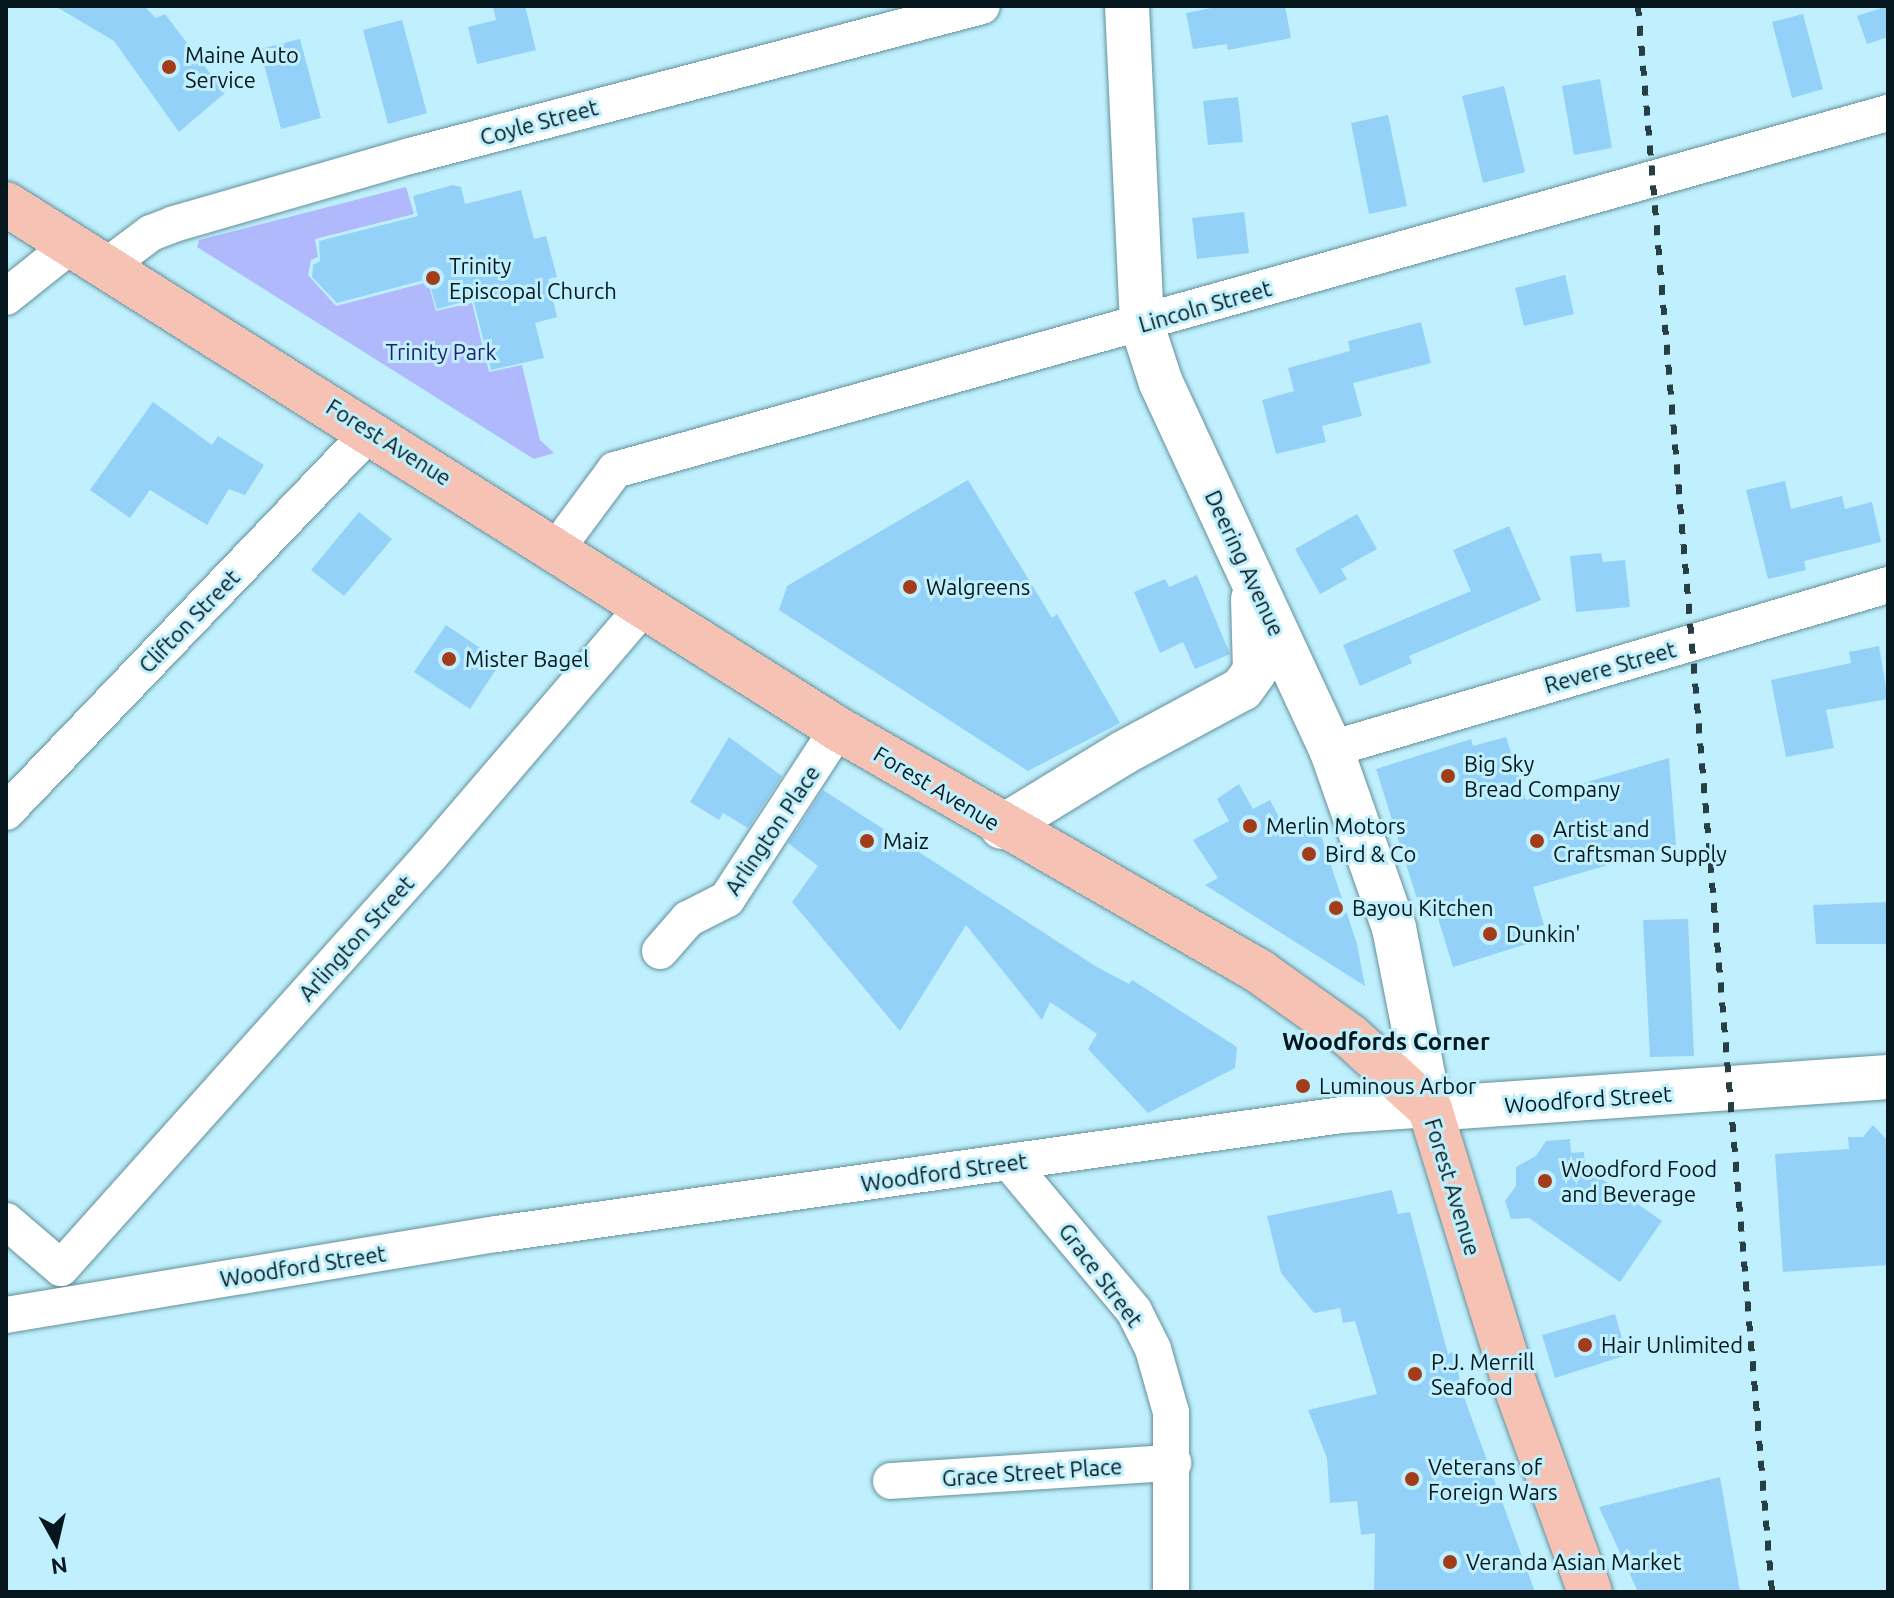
<!DOCTYPE html>
<html>
<head>
<meta charset="utf-8">
<style>
  body { margin:0 }
  #map { position:relative; width:1894px; height:1598px; overflow:hidden; background:#c0f0fd; font-family:Ubuntu,sans-serif }
  div>[style] { position:absolute }
  .green>* { inset:0; background:#afb9fc }
  .building>* { inset:0; background:#94d1f8 }
  .roads { filter:drop-shadow(0 0 2px #63909c) drop-shadow(0 0 2px #63909c) }
  .street>* { height:36px; margin:-18px; padding:0 18px; transform-origin:18px; border-radius:18px; background:#fff }
  .secondary>* { height:44px; margin:-22px; padding:0 22px; transform-origin:22px; border-radius:22px; background:#fff }
  .highway>* { height:44px; margin:-22px; padding:0 22px; transform-origin:22px; border-radius:22px; background:#f5c2b3 }
  .rail>* { height:6px; margin-top:-3px; transform-origin:0; background:repeating-linear-gradient(90deg,#263e44 0 10px,transparent 0 20px) }
  .dots>* { width:22px; height:22px; translate:-50% -50%; box-sizing:border-box; border:4px solid #c0f0fd; border-radius:50% }
  span { translate:-50% -50%; white-space:nowrap; text-align:center; line-height:1.15; -webkit-text-stroke:6px #c0f0fd; paint-order:stroke }
  .poi-label { font-size:22px; color:#05171c }
  .left { translate:0 -50%; text-align:left }
  .street-label { font-size:22px; color:#05171c }
  .park-label { font-size:22px; color:#231f70 }
  .neighbourhood-label { font-size:24px; color:#05171c; font-weight:700 }
  .frame { position:absolute; inset:0; border:8px solid #05171c; pointer-events:none }
  .north { position:absolute; left:16px; top:1502px; width:80px; height:80px; -webkit-text-stroke:6px #c0f0fd; paint-order:stroke; rotate:172deg; font-size:22px; font-weight:700; line-height:32px; text-align:center; color:#05171c }
  .north::after { content:''; display:block; margin:auto; width:28px; height:36px; background:#05171c; clip-path:polygon(50% 0,100% 100%,50% 72%,0 100%) }
</style>
</head>
<body>
<div id="map">
  <div class="green">
    <i style="clip-path:polygon(406px 187px,414px 214px,315px 239px,318px 257px,311px 260px,308px 275px,336px 306px,428px 282px,436px 311px,472px 303px,489px 372px,522px 365px,540px 440px,554px 453px,534px 459px,197px 247px,199px 240px)"></i>
  </div>
  <div class="building">
    <i style="clip-path:polygon(55px 6px,144px 6px,156px 18px,165px 14px,225px 93px,179px 132px,114px 41px)"></i>
    <i style="clip-path:polygon(493px 6px,525px 6px,536px 50px,477px 64px,468px 27px,496px 20px)"></i>
    <i style="clip-path:polygon(1221px 6px,1285px 6px,1291px 38px,1228px 50px,1227px 44px,1193px 49px,1186px 13px)"></i>
    <i style="clip-path:polygon(1888px 6px,1888px 37px,1867px 44px,1857px 16px)"></i>
    <i style="clip-path:polygon(1803px 14px,1823px 89px,1792px 98px,1772px 22px)"></i>
    <i style="clip-path:polygon(402px 20px,427px 113px,388px 124px,363px 30px)"></i>
    <i style="clip-path:polygon(300px 39px,321px 118px,281px 129px,260px 49px)"></i>
    <i style="clip-path:polygon(1600px 79px,1612px 148px,1574px 155px,1562px 86px)"></i>
    <i style="clip-path:polygon(1504px 86px,1525px 172px,1483px 183px,1462px 96px)"></i>
    <i style="clip-path:polygon(1238px 97px,1243px 142px,1208px 145px,1203px 101px)"></i>
    <i style="clip-path:polygon(1388px 115px,1407px 206px,1369px 214px,1351px 123px)"></i>
    <i style="clip-path:polygon(453px 185px,461px 187px,465px 204px,521px 190px,534px 239px,546px 236px,557px 277px,548px 279px,557px 317px,535px 323px,544px 358px,491px 370px,473px 299px,437px 309px,428px 279px,337px 303px,312px 277px,313px 265px,320px 261px,319px 241px,418px 216px,413px 196px)"></i>
    <i style="clip-path:polygon(1244px 212px,1249px 253px,1197px 259px,1192px 218px)"></i>
    <i style="clip-path:polygon(1565px 275px,1574px 314px,1524px 326px,1515px 288px)"></i>
    <i style="clip-path:polygon(1421px 322px,1431px 363px,1353px 383px,1362px 416px,1322px 426px,1326px 442px,1276px 454px,1262px 400px,1294px 391px,1288px 368px,1350px 351px,1348px 341px)"></i>
    <i style="clip-path:polygon(153px 402px,212px 445px,218px 436px,264px 465px,245px 495px,229px 489px,207px 525px,150px 490px,130px 518px,90px 490px)"></i>
    <i style="clip-path:polygon(968px 480px,1052px 618px,1057px 614px,1120px 723px,1028px 771px,779px 610px,787px 586px)"></i>
    <i style="clip-path:polygon(1785px 481px,1791px 509px,1842px 496px,1845px 509px,1872px 502px,1881px 542px,1804px 561px,1806px 570px,1768px 579px,1746px 490px)"></i>
    <i style="clip-path:polygon(359px 512px,392px 539px,344px 596px,311px 570px)"></i>
    <i style="clip-path:polygon(1357px 514px,1377px 549px,1341px 569px,1347px 579px,1320px 594px,1295px 549px)"></i>
    <i style="clip-path:polygon(1509px 526px,1541px 600px,1409px 656px,1412px 663px,1360px 686px,1343px 645px,1471px 591px,1453px 550px)"></i>
    <i style="clip-path:polygon(1601px 553px,1603px 562px,1625px 560px,1630px 607px,1576px 612px,1570px 556px)"></i>
    <i style="clip-path:polygon(1197px 575px,1230px 654px,1195px 669px,1183px 642px,1160px 653px,1134px 592px,1165px 579px,1169px 587px)"></i>
    <i style="clip-path:polygon(446px 625px,501px 662px,470px 709px,414px 672px)"></i>
    <i style="clip-path:polygon(1879px 646px,1888px 699px,1826px 710px,1834px 748px,1786px 757px,1771px 680px,1851px 663px,1849px 652px)"></i>
    <i style="clip-path:polygon(729px 737px,782px 776px,748px 828px,723px 813px,719px 820px,690px 802px)"></i>
    <i style="clip-path:polygon(1506px 737px,1526px 800px,1669px 758px,1676px 845px,1533px 887px,1544px 925px,1536px 927px,1540px 940px,1453px 967px,1437px 915px,1423px 918px,1376px 769px,1471px 739px,1473px 746px)"></i>
    <i style="clip-path:polygon(1239px 784px,1253px 809px,1270px 800px,1289px 836px,1316px 820px,1357px 944px,1365px 986px,1205px 885px,1218px 878px,1193px 840px,1229px 821px,1217px 799px)"></i>
    <i style="clip-path:polygon(823px 790px,1097px 967px,1129px 984px,1132px 980px,1237px 1047px,1235px 1068px,1148px 1113px,1088px 1049px,1097px 1034px,1050px 1002px,1042px 1020px,966px 925px,900px 1031px,792px 902px,818px 866px,788px 843px)"></i>
    <i style="clip-path:polygon(1888px 902px,1888px 944px,1816px 944px,1813px 905px)"></i>
    <i style="clip-path:polygon(1688px 919px,1694px 1056px,1650px 1057px,1643px 920px)"></i>
    <i style="clip-path:polygon(1873px 1125px,1888px 1141px,1888px 1265px,1783px 1272px,1775px 1154px,1849px 1149px,1848px 1137px,1863px 1137px)"></i>
    <i style="clip-path:polygon(1570px 1139px,1571px 1153px,1584px 1152px,1585px 1167px,1662px 1221px,1620px 1282px,1529px 1218px,1511px 1219px,1505px 1201px,1516px 1186px,1516px 1167px,1536px 1156px,1546px 1141px)"></i>
    <i style="clip-path:polygon(1392px 1190px,1398px 1214px,1410px 1212px,1448px 1354px,1455px 1351px,1461px 1389px,1535px 1592px,1374px 1592px,1375px 1533px,1361px 1535px,1357px 1501px,1330px 1503px,1327px 1458px,1308px 1410px,1377px 1394px,1355px 1321px,1343px 1323px,1340px 1308px,1314px 1313px,1281px 1273px,1267px 1216px)"></i>
    <i style="clip-path:polygon(1615px 1314px,1627px 1355px,1555px 1378px,1542px 1335px)"></i>
    <i style="clip-path:polygon(1720px 1477px,1740px 1592px,1638px 1592px,1599px 1507px)"></i>
  </div>
  <div class="roads">
    <div class="street">
      <i style="left:107px;top:266px;width:55px;rotate:-36.9deg"></i>
      <i style="left:151px;top:233px;width:25px;rotate:-21deg"></i>
      <i style="left:174px;top:224px;width:246px;rotate:-16.1deg"></i>
      <i style="left:410px;top:156px;width:591px;rotate:-14.69deg"></i>
      <i style="left:6px;top:297px;width:83px;rotate:-38.7deg"></i>
      <i style="left:557px;top:548px;width:97px;rotate:-53.4deg"></i>
      <i style="left:615px;top:470px;width:1322px;rotate:-15.67deg"></i>
      <i style="left:1331px;top:749px;width:581px;rotate:-16.41deg"></i>
      <i style="left:6px;top:812px;width:528px;rotate:-46.23deg"></i>
      <i style="left:660px;top:951px;width:43px;rotate:-48.8deg"></i>
      <i style="left:688px;top:919px;width:44px;rotate:-27.1deg"></i>
      <i style="left:727px;top:899px;width:203px;rotate:-56.9deg"></i>
      <i style="left:1010px;top:1163px;width:193px;rotate:50deg"></i>
      <i style="left:1134px;top:1311px;width:42px;rotate:63.4deg"></i>
      <i style="left:1153px;top:1349px;width:66px;rotate:74.1deg"></i>
      <i style="left:1171px;top:1412px;width:180px;rotate:90deg"></i>
      <i style="left:6px;top:1221px;width:72px;rotate:40.5deg"></i>
      <i style="left:61px;top:1268px;width:553px;rotate:-48.15deg"></i>
      <i style="left:430px;top:856px;width:332px;rotate:-49.4deg"></i>
      <i style="left:6px;top:1315px;width:498px;rotate:-9.4deg"></i>
      <i style="left:497px;top:1234px;width:853px;rotate:-8.02deg"></i>
      <i style="left:1342px;top:1115px;width:88px;rotate:-3.9deg"></i>
      <i style="left:891px;top:1481px;width:283px;rotate:-3.7deg"></i>
    </div>
    <div class="secondary">
      <i style="left:1127px;top:6px;width:319px;rotate:87.3deg"></i>
      <i style="left:1142px;top:325px;width:61px;rotate:71.9deg"></i>
      <i style="left:1161px;top:383px;width:404px;rotate:65.1deg"></i>
      <i style="left:1331px;top:749px;width:190px;rotate:70.6deg"></i>
      <i style="left:1394px;top:928px;width:185px;rotate:78.8deg"></i>
      <i style="left:1430px;top:1109px;width:459px;rotate:-4deg"></i>
      <i style="left:1002px;top:827px;width:142px;rotate:-31.4deg"></i>
      <i style="left:1123px;top:753px;width:135px;rotate:-28.3deg"></i>
      <i style="left:1242px;top:689px;width:22px;rotate:-54deg"></i>
      <i style="left:1255px;top:671px;width:72px;rotate:-91.6deg"></i>
    </div>
    <div class="highway">
      <i style="left:6px;top:204px;width:984px;rotate:32.25deg"></i>
      <i style="left:838px;top:729px;width:487px;rotate:29.9deg"></i>
      <i style="left:1260px;top:972px;width:110px;rotate:35.4deg"></i>
      <i style="left:1350px;top:1036px;width:108px;rotate:42.4deg"></i>
      <i style="left:1430px;top:1109px;width:289px;rotate:72.9deg"></i>
      <i style="left:1515px;top:1385px;width:220px;rotate:70.1deg"></i>
    </div>
  </div>
  <div class="rail">
    <i style="left:1638px;top:6px;width:1592px;rotate:85.17deg"></i>
  </div>
  <div class="dots">
    <i style="left:169px;top:67px;background:#a33c1b"></i>
    <i style="left:433px;top:278px;background:#a33c1b"></i>
    <i style="left:910px;top:587px;background:#a33c1b"></i>
    <i style="left:449px;top:659px;background:#a33c1b"></i>
    <i style="left:1448px;top:776px;background:#a33c1b"></i>
    <i style="left:1250px;top:826px;background:#a33c1b"></i>
    <i style="left:867px;top:841px;background:#a33c1b"></i>
    <i style="left:1537px;top:841px;background:#a33c1b"></i>
    <i style="left:1309px;top:854px;background:#a33c1b"></i>
    <i style="left:1336px;top:908px;background:#a33c1b"></i>
    <i style="left:1490px;top:934px;background:#a33c1b"></i>
    <i style="left:1303px;top:1086px;background:#a33c1b"></i>
    <i style="left:1545px;top:1181px;background:#a33c1b"></i>
    <i style="left:1585px;top:1345px;background:#a33c1b"></i>
    <i style="left:1415px;top:1374px;background:#a33c1b"></i>
    <i style="left:1412px;top:1479px;background:#a33c1b"></i>
    <i style="left:1450px;top:1562px;background:#a33c1b"></i>
  </div>
  <div class="poi-label">
    <span class="left" style="left:185px;top:67px">Maine Auto<br>Service</span>
    <span class="left" style="left:449px;top:278px">Trinity<br>Episcopal Church</span>
    <span class="left" style="left:926px;top:587px">Walgreens</span>
    <span class="left" style="left:465px;top:659px">Mister Bagel</span>
    <span class="left" style="left:1464px;top:776px">Big Sky<br>Bread Company</span>
    <span class="left" style="left:1266px;top:826px">Merlin Motors</span>
    <span class="left" style="left:1553px;top:841px">Artist and<br>Craftsman Supply</span>
    <span class="left" style="left:883px;top:841px">Maiz</span>
    <span class="left" style="left:1325px;top:854px">Bird &amp; Co</span>
    <span class="left" style="left:1352px;top:908px">Bayou Kitchen</span>
    <span class="left" style="left:1506px;top:934px">Dunkin'</span>
    <span class="left" style="left:1319px;top:1086px">Luminous Arbor</span>
    <span class="left" style="left:1561px;top:1181px">Woodford Food<br>and Beverage</span>
    <span class="left" style="left:1601px;top:1345px">Hair Unlimited</span>
    <span class="left" style="left:1431px;top:1374px">P.J. Merrill<br>Seafood</span>
    <span class="left" style="left:1428px;top:1479px">Veterans of<br>Foreign Wars</span>
    <span class="left" style="left:1466px;top:1562px">Veranda Asian Market</span>
  </div>
  <div class="street-label">
    <span style="left:539px;top:122px;rotate:-15deg">Coyle Street</span>
    <span style="left:1205px;top:306px;rotate:-16deg">Lincoln Street</span>
    <span style="left:389px;top:442px;rotate:32deg">Forest Avenue</span>
    <span style="left:1245px;top:563px;rotate:65deg">Deering Avenue</span>
    <span style="left:189px;top:621px;rotate:-46deg">Clifton Street</span>
    <span style="left:1610px;top:667px;rotate:-16deg">Revere Street</span>
    <span style="left:937px;top:788px;rotate:31deg">Forest Avenue</span>
    <span style="left:772px;top:830px;rotate:-56deg">Arlington Place</span>
    <span style="left:356px;top:938px;rotate:-48deg">Arlington Street</span>
    <span style="left:1588px;top:1099px;rotate:-4deg">Woodford Street</span>
    <span style="left:944px;top:1172px;rotate:-8deg">Woodford Street</span>
    <span style="left:1453px;top:1187px;rotate:73deg">Forest Avenue</span>
    <span style="left:303px;top:1266px;rotate:-9deg">Woodford Street</span>
    <span style="left:1101px;top:1275px;rotate:53deg">Grace Street</span>
    <span style="left:1032px;top:1472px;rotate:-4deg">Grace Street Place</span>
  </div>
  <div class="park-label">
    <span style="left:441px;top:352px">Trinity Park</span>
  </div>
  <div class="neighbourhood-label">
    <span style="left:1386px;top:1042px">Woodfords Corner</span>
  </div>
  <div class="frame"></div>
  <div class="north">N</div>
</div>
</body>
</html>
